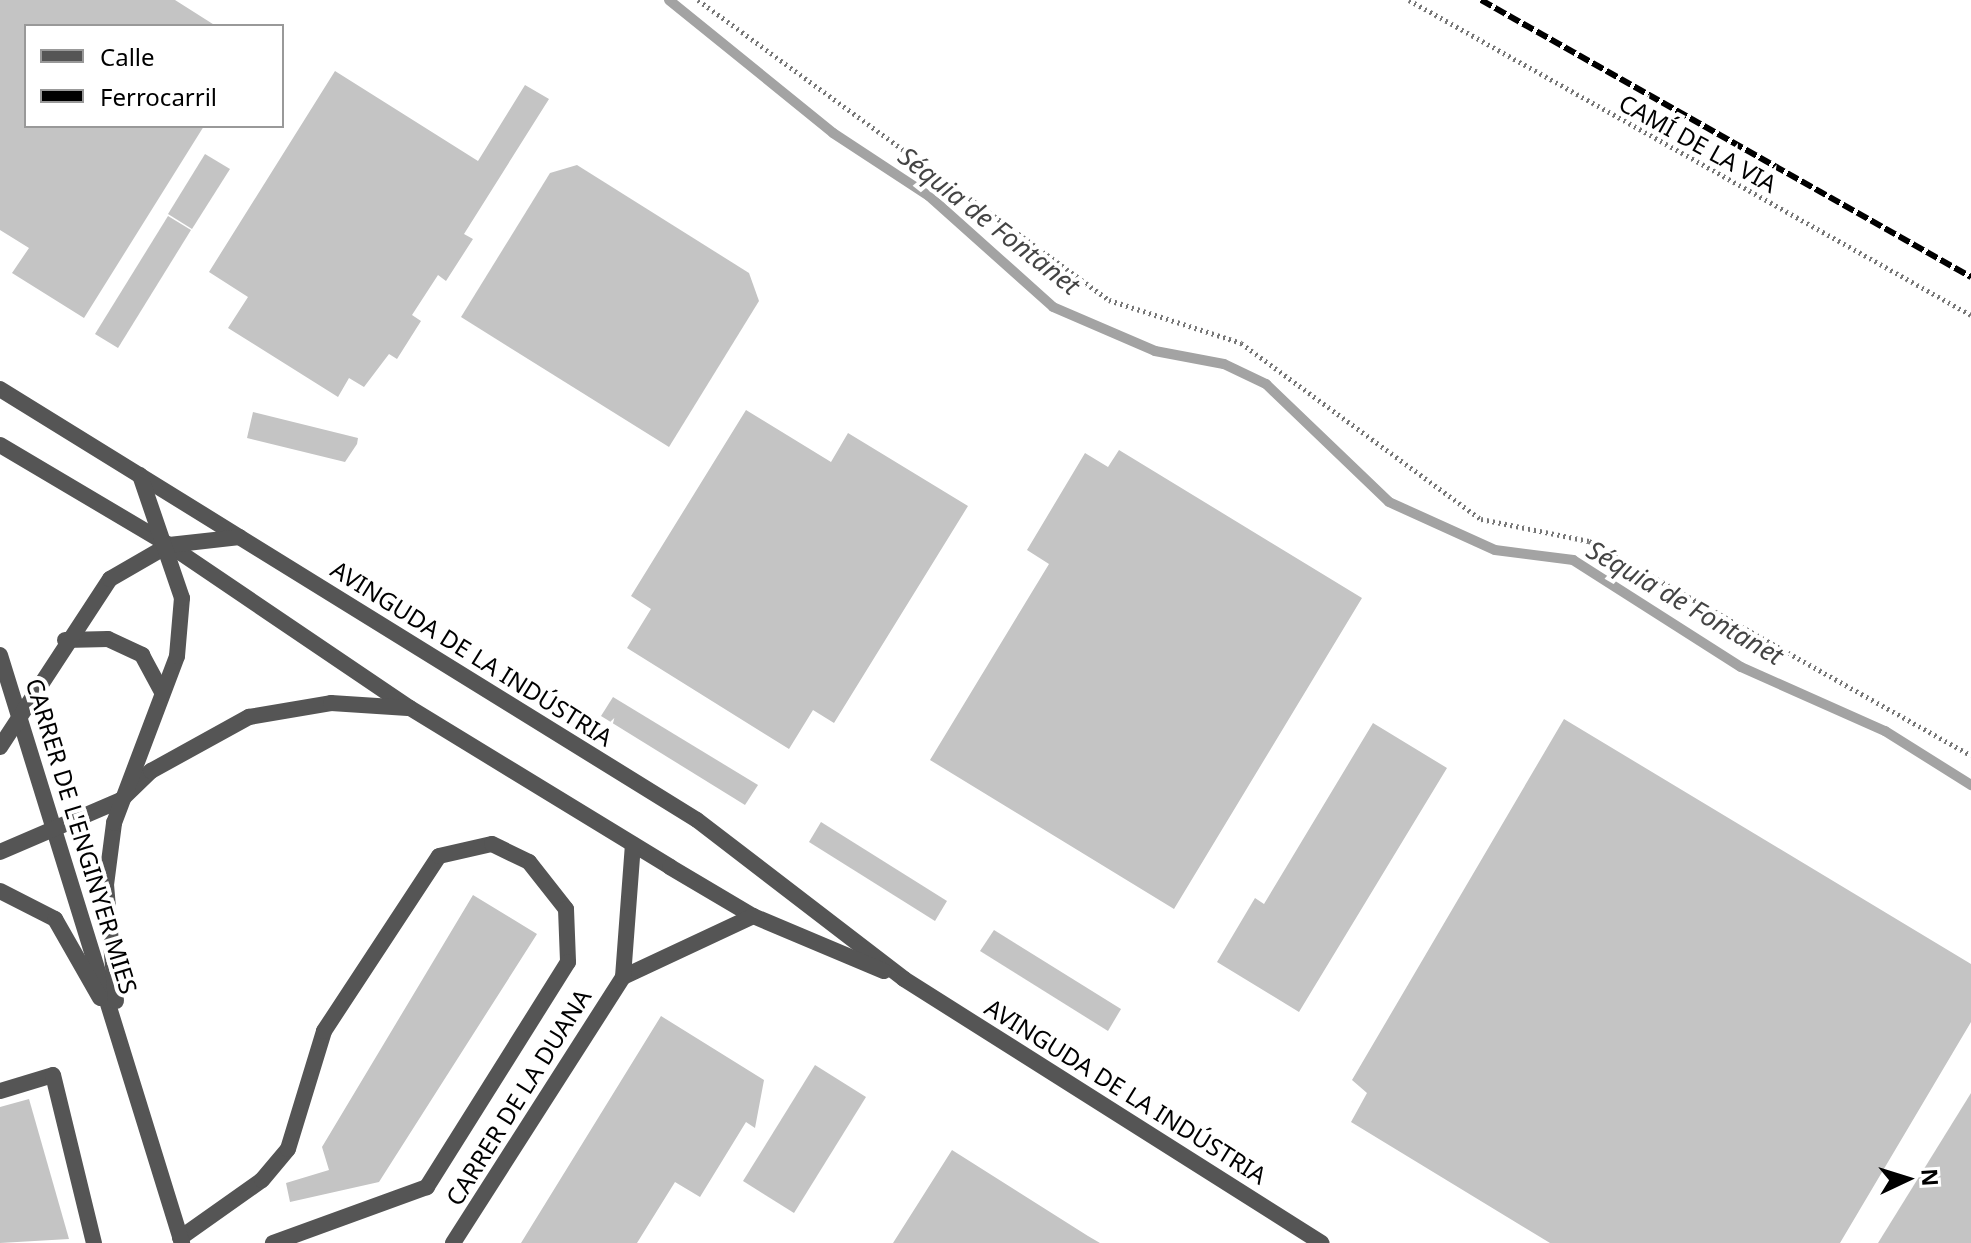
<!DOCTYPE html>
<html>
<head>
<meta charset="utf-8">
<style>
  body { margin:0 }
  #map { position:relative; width:1971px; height:1243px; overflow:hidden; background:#fff; font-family:"Noto Sans",sans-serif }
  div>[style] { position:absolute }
  .stream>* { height:10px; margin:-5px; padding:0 5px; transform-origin:5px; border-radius:5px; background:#a3a3a3 }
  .building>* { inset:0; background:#c4c4c4 }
  .path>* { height:5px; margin-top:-2.5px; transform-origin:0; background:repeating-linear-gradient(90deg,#777 0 2px,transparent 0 6px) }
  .service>* { height:16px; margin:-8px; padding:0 8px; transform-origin:8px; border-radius:8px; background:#555 }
  .minor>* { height:16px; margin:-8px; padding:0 8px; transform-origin:8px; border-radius:8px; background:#555 }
  .rail>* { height:6px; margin-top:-3px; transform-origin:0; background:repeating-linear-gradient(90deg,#000 0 12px,transparent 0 16px) }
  span { translate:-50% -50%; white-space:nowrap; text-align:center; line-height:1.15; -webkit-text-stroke:8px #fff; paint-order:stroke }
  .street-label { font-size:24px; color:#000 }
  .water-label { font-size:26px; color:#444; font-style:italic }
  .legend { position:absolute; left:24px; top:24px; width:260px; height:104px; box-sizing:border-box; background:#fff; border:2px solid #999; margin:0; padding:10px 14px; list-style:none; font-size:24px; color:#000 }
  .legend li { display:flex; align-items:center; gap:16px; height:40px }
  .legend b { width:40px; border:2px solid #999 }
  .north { position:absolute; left:1867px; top:1139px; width:80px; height:80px; -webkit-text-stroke:6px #fff; paint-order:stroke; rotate:86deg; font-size:22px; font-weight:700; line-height:32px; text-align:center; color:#000 }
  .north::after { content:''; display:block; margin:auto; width:28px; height:36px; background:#000; clip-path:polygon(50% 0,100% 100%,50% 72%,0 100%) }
</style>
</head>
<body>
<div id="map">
  <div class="stream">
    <i style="left:669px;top:0;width:211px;rotate:39deg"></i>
    <i style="left:833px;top:133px;width:115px;rotate:33.3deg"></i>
    <i style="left:929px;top:196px;width:166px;rotate:41.8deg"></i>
    <i style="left:1053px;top:307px;width:111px;rotate:23.3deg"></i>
    <i style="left:1155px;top:351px;width:70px;rotate:10.7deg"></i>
    <i style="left:1224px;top:364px;width:47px;rotate:25.5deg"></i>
    <i style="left:1266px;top:384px;width:170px;rotate:43.8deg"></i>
    <i style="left:1389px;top:502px;width:116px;rotate:24.4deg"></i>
    <i style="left:1495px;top:550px;width:79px;rotate:7.3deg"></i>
    <i style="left:1573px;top:560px;width:199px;rotate:32.5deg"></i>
    <i style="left:1741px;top:667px;width:158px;rotate:24deg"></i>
    <i style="left:1885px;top:731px;width:102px;rotate:32.1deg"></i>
  </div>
  <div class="building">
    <i style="clip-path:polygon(0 0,175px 0,216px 26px,26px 26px,26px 126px,204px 126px,84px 318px,12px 273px,29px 248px,0 230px)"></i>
    <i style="clip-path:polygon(335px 71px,478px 161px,525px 85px,549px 99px,464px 234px,473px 239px,446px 281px,438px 275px,412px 315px,421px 321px,397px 359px,389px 354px,364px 387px,349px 378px,338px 397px,228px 328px,248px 297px,209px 272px)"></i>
    <i style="clip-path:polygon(205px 154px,230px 169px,192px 229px,168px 214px)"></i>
    <i style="clip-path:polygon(577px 165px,749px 273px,759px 301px,669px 447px,461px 317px,550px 173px)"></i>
    <i style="clip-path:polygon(168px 216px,191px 230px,118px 348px,95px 334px)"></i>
    <i style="clip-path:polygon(746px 410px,831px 462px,848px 433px,968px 506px,834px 723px,813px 710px,789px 749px,627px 648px,651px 609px,631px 596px)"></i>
    <i style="clip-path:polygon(253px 412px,358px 438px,357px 444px,345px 462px,247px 438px)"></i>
    <i style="clip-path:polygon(1119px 450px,1362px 598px,1174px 909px,930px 760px,1049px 564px,1027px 550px,1085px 453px,1108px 467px)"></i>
    <i style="clip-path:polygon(613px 697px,758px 785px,745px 805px,601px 716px)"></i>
    <i style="clip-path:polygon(1564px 719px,1971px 964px,1971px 1022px,1840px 1243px,1550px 1243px,1351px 1122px,1367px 1093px,1352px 1080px)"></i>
    <i style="clip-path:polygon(1373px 723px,1447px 768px,1299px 1012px,1217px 962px,1255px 898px,1264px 904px)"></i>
    <i style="clip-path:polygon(821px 822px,947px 901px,935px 921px,809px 842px)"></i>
    <i style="clip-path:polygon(473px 895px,537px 934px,379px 1182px,290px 1202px,286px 1183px,329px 1170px,322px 1147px)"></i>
    <i style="clip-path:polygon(994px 930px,1121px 1009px,1108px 1031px,980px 951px)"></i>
    <i style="clip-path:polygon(661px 1016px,764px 1080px,755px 1128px,746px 1122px,700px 1197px,675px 1182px,637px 1243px,521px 1243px)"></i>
    <i style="clip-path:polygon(815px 1065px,866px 1097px,794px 1213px,743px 1181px)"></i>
    <i style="clip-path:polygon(1971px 1093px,1971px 1243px,1878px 1243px)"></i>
    <i style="clip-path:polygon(29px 1099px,69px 1239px,0 1243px,0 1107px)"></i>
    <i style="clip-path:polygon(952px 1150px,1088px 1236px,1100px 1243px,893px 1243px)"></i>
  </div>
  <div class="path">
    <i style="left:698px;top:0;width:509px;rotate:36.13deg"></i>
    <i style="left:1109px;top:300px;width:139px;rotate:18deg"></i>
    <i style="left:1241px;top:343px;width:298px;rotate:36.3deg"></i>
    <i style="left:1481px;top:519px;width:110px;rotate:11.5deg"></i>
    <i style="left:1589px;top:541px;width:438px;rotate:29.3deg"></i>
    <i style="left:1409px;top:0;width:644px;rotate:29.27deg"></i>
  </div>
  <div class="service">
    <i style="left:0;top:1091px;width:55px;rotate:-16.8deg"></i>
    <i style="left:53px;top:1075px;width:173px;rotate:76.3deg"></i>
    <i style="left:180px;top:1238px;width:100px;rotate:-35.3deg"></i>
    <i style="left:262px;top:1180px;width:40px;rotate:-50deg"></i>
    <i style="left:288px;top:1149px;width:123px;rotate:-73deg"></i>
    <i style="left:324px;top:1031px;width:209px;rotate:-56.7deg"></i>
    <i style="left:439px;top:856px;width:54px;rotate:-12.8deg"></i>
    <i style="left:492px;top:844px;width:41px;rotate:25.9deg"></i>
    <i style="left:529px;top:862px;width:60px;rotate:51.8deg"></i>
    <i style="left:566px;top:909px;width:53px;rotate:87.8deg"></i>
    <i style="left:568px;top:962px;width:266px;rotate:122.1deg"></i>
    <i style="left:427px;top:1187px;width:164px;rotate:160deg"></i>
  </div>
  <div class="minor">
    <i style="left:0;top:389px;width:819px;rotate:31.73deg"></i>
    <i style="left:697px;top:820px;width:261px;rotate:37.5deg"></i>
    <i style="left:904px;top:979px;width:494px;rotate:32.3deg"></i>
    <i style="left:0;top:445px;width:196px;rotate:30.6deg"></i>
    <i style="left:169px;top:545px;width:291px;rotate:34.1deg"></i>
    <i style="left:410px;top:708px;width:305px;rotate:31.4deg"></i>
    <i style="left:670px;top:867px;width:96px;rotate:30.6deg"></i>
    <i style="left:753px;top:916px;width:142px;rotate:22.8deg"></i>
    <i style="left:65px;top:640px;width:43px;rotate:-1.3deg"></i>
    <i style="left:108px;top:639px;width:38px;rotate:25deg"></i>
    <i style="left:142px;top:655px;width:42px;rotate:61.6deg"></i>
    <i style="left:0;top:655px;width:616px;rotate:72.8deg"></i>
    <i style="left:0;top:747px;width:201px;rotate:-56.8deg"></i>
    <i style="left:110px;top:579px;width:68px;rotate:-30deg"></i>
    <i style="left:169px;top:545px;width:71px;rotate:-6.4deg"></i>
    <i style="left:0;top:852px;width:132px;rotate:-23.3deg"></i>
    <i style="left:121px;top:800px;width:42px;rotate:-44deg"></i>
    <i style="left:151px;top:771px;width:112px;rotate:-28.9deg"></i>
    <i style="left:249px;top:717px;width:83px;rotate:-9.7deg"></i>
    <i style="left:331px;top:703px;width:77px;rotate:3.7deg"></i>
    <i style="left:0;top:891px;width:62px;rotate:27deg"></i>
    <i style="left:55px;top:919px;width:91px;rotate:60.3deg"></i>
    <i style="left:623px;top:977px;width:144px;rotate:-25.1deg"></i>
    <i style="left:116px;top:1001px;width:116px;rotate:-94.9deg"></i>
    <i style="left:106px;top:885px;width:63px;rotate:-82.6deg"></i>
    <i style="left:114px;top:823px;width:178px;rotate:-69.3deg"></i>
    <i style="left:177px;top:656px;width:58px;rotate:-85.1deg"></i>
    <i style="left:182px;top:598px;width:130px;rotate:-108.9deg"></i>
    <i style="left:453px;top:1243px;width:316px;rotate:-57.4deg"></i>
    <i style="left:623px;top:977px;width:133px;rotate:-85.7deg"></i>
  </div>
  <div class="rail">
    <i style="left:1481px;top:0;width:563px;rotate:29.48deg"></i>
  </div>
  <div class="street-label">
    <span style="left:1698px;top:143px;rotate:29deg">CAMÍ DE LA VIA</span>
    <span style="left:472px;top:653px;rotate:32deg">AVINGUDA DE LA INDÚSTRIA</span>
    <span style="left:82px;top:836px;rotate:73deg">CARRER DE L'ENGINYER MIES</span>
    <span style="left:1126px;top:1091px;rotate:32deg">AVINGUDA DE LA INDÚSTRIA</span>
    <span style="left:518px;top:1097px;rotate:-58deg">CARRER DE LA DUANA</span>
  </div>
  <div class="water-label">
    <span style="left:989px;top:221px;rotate:38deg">Séquia de Fontanet</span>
    <span style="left:1685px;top:603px;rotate:30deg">Séquia de Fontanet</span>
  </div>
  <ul class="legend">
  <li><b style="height:10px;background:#555"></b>Calle</li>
  <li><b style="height:10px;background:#000"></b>Ferrocarril</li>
  </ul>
  <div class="north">N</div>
</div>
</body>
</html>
